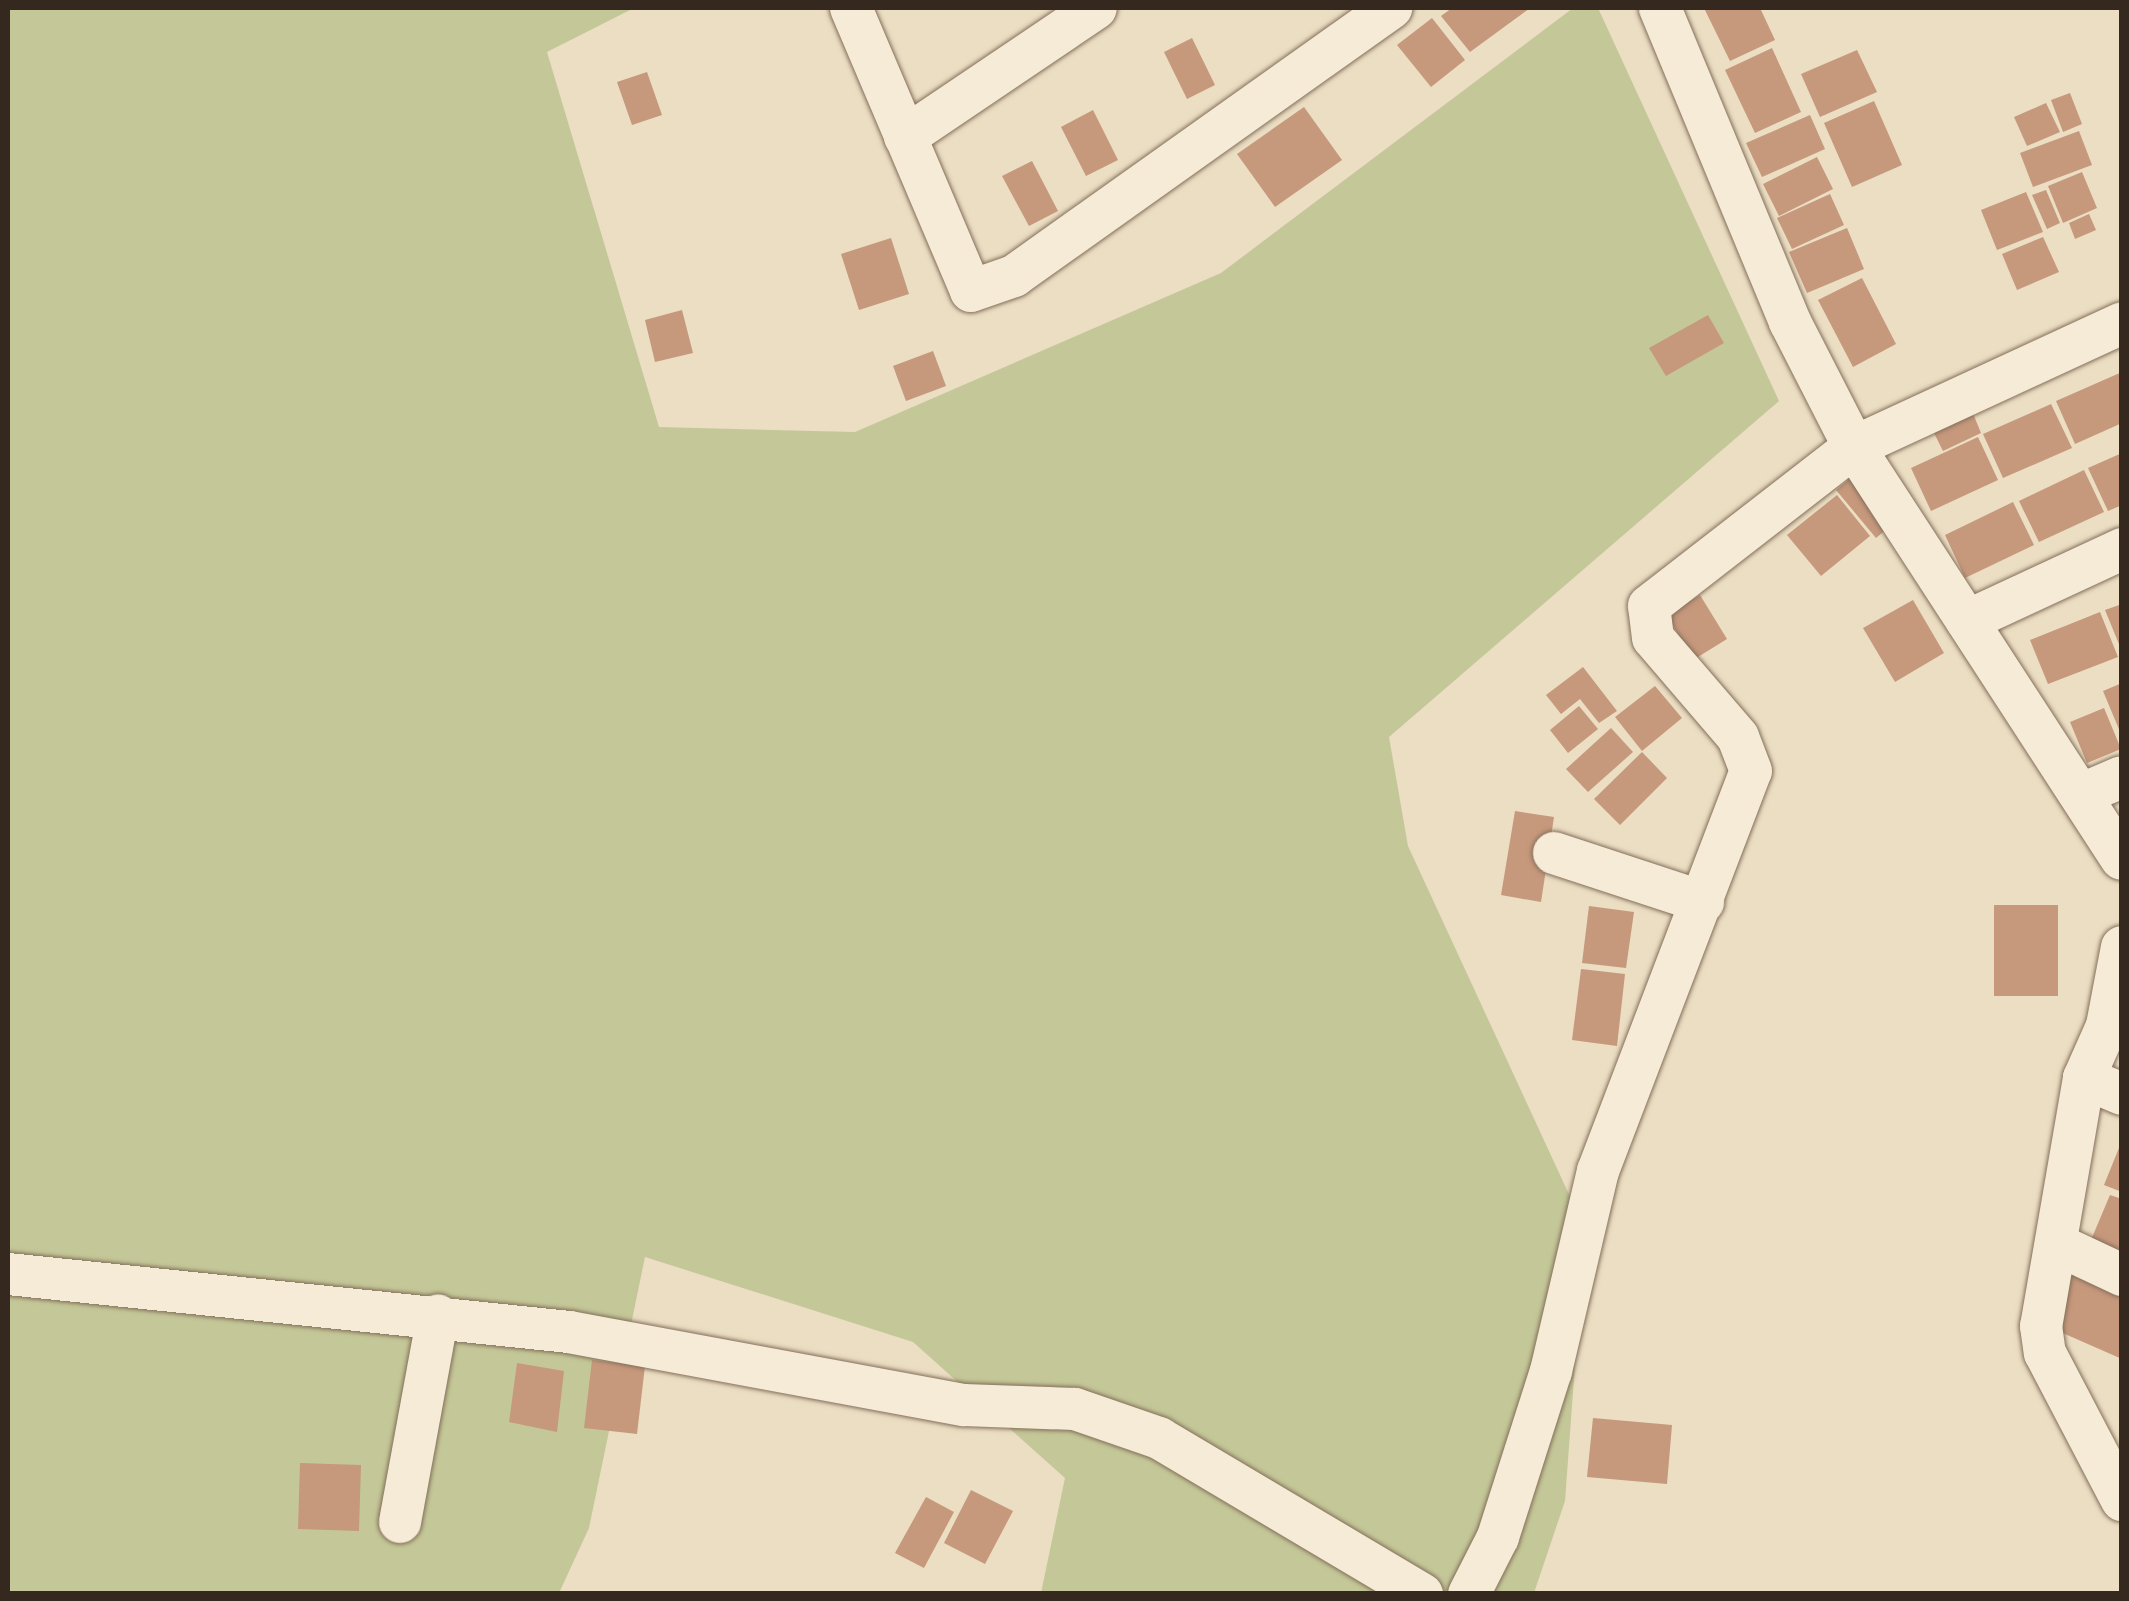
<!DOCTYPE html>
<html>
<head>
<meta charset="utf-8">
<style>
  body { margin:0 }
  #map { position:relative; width:2129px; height:1601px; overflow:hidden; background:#ebdec3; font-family:Merriweather,serif }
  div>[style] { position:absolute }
  .green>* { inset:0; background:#c4c898 }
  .building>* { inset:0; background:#c6987c }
  .roads { filter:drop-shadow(0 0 2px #846f5b) drop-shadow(0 0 2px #846f5b) }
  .street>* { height:42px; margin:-21px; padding:0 21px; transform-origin:21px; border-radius:21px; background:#f6ebd6 }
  span { translate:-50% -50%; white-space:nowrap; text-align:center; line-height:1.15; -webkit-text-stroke:10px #f3e8d2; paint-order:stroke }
  .frame { position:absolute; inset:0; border:10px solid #35281e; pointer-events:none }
</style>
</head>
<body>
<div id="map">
  <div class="green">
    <i style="clip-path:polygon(8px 8px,634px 8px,547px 52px,659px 427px,855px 432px,1221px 273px,1573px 8px,1598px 8px,1779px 401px,1389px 737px,1408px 846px,1585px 1229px,1565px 1501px,1534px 1593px,1041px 1593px,1065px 1478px,913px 1342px,645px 1257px,589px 1528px,559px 1593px,8px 1594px)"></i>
  </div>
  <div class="building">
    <i style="clip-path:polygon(1452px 8px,1530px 8px,1470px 52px,1441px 16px)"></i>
    <i style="clip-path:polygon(1704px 8px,1760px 8px,1775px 40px,1730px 61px)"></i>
    <i style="clip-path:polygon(1432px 18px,1465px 60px,1431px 87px,1397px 45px)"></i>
    <i style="clip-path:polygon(1192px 38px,1215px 85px,1187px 99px,1164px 52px)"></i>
    <i style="clip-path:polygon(1772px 48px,1801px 112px,1755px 133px,1725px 70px)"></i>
    <i style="clip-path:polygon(1857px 50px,1877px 92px,1820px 117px,1801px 74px)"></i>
    <i style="clip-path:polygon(647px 72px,662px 115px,632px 125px,617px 82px)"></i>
    <i style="clip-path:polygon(2070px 93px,2082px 124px,2063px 132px,2051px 100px)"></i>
    <i style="clip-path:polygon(1874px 101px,1902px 165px,1852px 187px,1824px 123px)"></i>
    <i style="clip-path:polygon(2046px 103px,2060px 132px,2027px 146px,2014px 117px)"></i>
    <i style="clip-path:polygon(1304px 107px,1342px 160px,1275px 207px,1237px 154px)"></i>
    <i style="clip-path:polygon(1093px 110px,1118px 160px,1086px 176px,1061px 127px)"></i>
    <i style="clip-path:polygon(1810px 115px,1825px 149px,1762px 177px,1746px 143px)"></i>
    <i style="clip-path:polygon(2079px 131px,2092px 165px,2033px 187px,2020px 153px)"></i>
    <i style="clip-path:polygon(1817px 157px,1833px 189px,1779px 216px,1763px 184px)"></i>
    <i style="clip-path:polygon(1032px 161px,1058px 211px,1029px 226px,1002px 176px)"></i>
    <i style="clip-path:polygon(2082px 172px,2097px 208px,2063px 223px,2048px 186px)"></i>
    <i style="clip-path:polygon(2046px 190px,2060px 223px,2047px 229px,2032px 195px)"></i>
    <i style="clip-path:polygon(2026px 192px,2043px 232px,1997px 250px,1981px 210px)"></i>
    <i style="clip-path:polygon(1830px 194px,1844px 225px,1792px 249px,1777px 218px)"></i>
    <i style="clip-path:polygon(2089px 214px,2096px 230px,2075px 239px,2069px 223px)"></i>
    <i style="clip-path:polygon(1847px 228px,1864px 269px,1807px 293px,1789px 252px)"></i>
    <i style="clip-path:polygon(2043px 237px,2059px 272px,2017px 290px,2002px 254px)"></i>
    <i style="clip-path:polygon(891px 238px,909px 294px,859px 310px,841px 254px)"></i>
    <i style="clip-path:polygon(1862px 278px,1896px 344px,1853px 367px,1818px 300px)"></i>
    <i style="clip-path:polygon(682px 310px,693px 353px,655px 362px,645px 320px)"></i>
    <i style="clip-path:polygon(1708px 315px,1724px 343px,1666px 376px,1649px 348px)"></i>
    <i style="clip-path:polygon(933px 351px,946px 386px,906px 401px,893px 366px)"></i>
    <i style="clip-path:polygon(2122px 372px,2122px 423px,2075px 444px,2056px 401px)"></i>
    <i style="clip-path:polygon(2051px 404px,2072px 448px,2003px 478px,1983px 434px)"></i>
    <i style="clip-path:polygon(1972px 411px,1981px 433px,1943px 451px,1932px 429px)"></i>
    <i style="clip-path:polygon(1978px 437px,1998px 480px,1931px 511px,1911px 468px)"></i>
    <i style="clip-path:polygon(2122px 453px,2122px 505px,2108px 511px,2088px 468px)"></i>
    <i style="clip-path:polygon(2084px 470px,2104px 512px,2039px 542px,2019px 501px)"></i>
    <i style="clip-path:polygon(1858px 472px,1899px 519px,1876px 538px,1836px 490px)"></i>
    <i style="clip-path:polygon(1837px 495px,1870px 536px,1821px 576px,1787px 535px)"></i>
    <i style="clip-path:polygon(2013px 502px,2034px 545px,1965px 578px,1945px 535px)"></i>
    <i style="clip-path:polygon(1700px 595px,1727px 639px,1693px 660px,1667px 615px)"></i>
    <i style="clip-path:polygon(1913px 600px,1944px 653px,1895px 682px,1863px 628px)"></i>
    <i style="clip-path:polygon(2122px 604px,2122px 649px,2121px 649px,2105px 610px)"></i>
    <i style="clip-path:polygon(2100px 612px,2118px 657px,2048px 684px,2030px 640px)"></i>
    <i style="clip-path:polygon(1583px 667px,1617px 711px,1599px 723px,1580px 699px,1561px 714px,1546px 695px)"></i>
    <i style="clip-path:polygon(2122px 683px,2122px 734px,2121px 734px,2103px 691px)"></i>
    <i style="clip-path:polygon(1655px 686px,1682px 718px,1642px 751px,1615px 717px)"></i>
    <i style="clip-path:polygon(1579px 706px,1598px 729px,1568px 753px,1550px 730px)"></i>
    <i style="clip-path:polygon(2104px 708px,2121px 749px,2087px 763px,2070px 722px)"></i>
    <i style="clip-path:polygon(1611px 728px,1633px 752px,1588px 792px,1566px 769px)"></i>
    <i style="clip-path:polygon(1642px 752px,1667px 778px,1620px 825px,1594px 799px)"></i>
    <i style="clip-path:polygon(1515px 811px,1554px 817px,1541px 902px,1501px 895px)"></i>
    <i style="clip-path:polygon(1994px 905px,2058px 905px,2058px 996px,1994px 996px)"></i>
    <i style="clip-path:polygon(1589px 906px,1634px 912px,1626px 968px,1582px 963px)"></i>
    <i style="clip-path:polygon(1581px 969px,1625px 974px,1617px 1046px,1572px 1040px)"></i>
    <i style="clip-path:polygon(2121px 1143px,2122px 1143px,2122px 1192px,2104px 1185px)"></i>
    <i style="clip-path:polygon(2110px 1195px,2122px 1199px,2122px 1252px,2091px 1240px)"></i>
    <i style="clip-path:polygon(2072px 1275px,2122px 1297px,2122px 1359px,2049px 1327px)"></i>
    <i style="clip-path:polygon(592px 1360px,645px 1366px,637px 1434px,584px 1428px)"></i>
    <i style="clip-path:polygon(517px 1363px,564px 1371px,557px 1432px,509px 1422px)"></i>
    <i style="clip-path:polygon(1593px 1418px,1672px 1425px,1667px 1484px,1587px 1477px)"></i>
    <i style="clip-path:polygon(300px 1463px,361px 1465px,359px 1531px,298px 1529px)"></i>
    <i style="clip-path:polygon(971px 1490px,1013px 1511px,985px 1564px,944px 1543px)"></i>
    <i style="clip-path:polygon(926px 1497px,954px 1512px,924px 1568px,895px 1553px)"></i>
  </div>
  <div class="roads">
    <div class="street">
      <i style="left:851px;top:8px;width:307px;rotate:67deg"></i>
      <i style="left:971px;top:291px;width:46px;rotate:-19.2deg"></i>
      <i style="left:1014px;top:276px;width:463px;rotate:-35.4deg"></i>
      <i style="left:1660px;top:8px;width:340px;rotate:67.5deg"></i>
      <i style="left:1790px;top:322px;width:140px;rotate:62.9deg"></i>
      <i style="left:1854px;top:447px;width:491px;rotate:57deg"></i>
      <i style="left:905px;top:137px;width:230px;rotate:-34deg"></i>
      <i style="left:1967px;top:621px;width:171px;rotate:-24.9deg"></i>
      <i style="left:2082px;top:794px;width:43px;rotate:-23deg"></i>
      <i style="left:1554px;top:853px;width:157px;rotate:18.2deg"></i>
      <i style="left:2122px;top:947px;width:80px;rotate:100.8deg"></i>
      <i style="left:2107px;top:1026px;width:57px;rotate:113.9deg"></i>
      <i style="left:2084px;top:1078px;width:252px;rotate:99.8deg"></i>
      <i style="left:2041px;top:1326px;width:27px;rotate:82deg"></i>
      <i style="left:2045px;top:1353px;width:166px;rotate:62.4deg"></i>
      <i style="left:2084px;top:1078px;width:41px;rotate:22.8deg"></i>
      <i style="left:2056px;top:1244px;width:73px;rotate:25.2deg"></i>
      <i style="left:8px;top:1274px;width:564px;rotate:5.9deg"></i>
      <i style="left:569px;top:1332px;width:402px;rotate:10.5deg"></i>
      <i style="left:964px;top:1405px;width:111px;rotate:2.1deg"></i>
      <i style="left:1075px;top:1409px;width:89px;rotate:19deg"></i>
      <i style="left:1159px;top:1438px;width:306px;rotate:30.7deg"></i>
      <i style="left:400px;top:1522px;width:210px;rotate:-79.6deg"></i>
      <i style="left:1469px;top:1594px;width:64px;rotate:-63deg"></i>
      <i style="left:1498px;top:1537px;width:174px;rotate:-72.3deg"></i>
      <i style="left:1551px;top:1371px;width:205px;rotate:-76.8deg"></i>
      <i style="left:1598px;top:1171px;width:428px;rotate:-69.1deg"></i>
      <i style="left:1751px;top:771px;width:36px;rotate:-111deg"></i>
      <i style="left:1738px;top:737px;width:130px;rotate:-130.6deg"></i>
      <i style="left:1653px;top:638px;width:32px;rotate:-97deg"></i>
      <i style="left:1649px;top:606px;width:259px;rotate:-37.8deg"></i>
      <i style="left:1854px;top:447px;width:295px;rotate:-24.8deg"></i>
    </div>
  </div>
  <div class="frame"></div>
</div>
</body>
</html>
